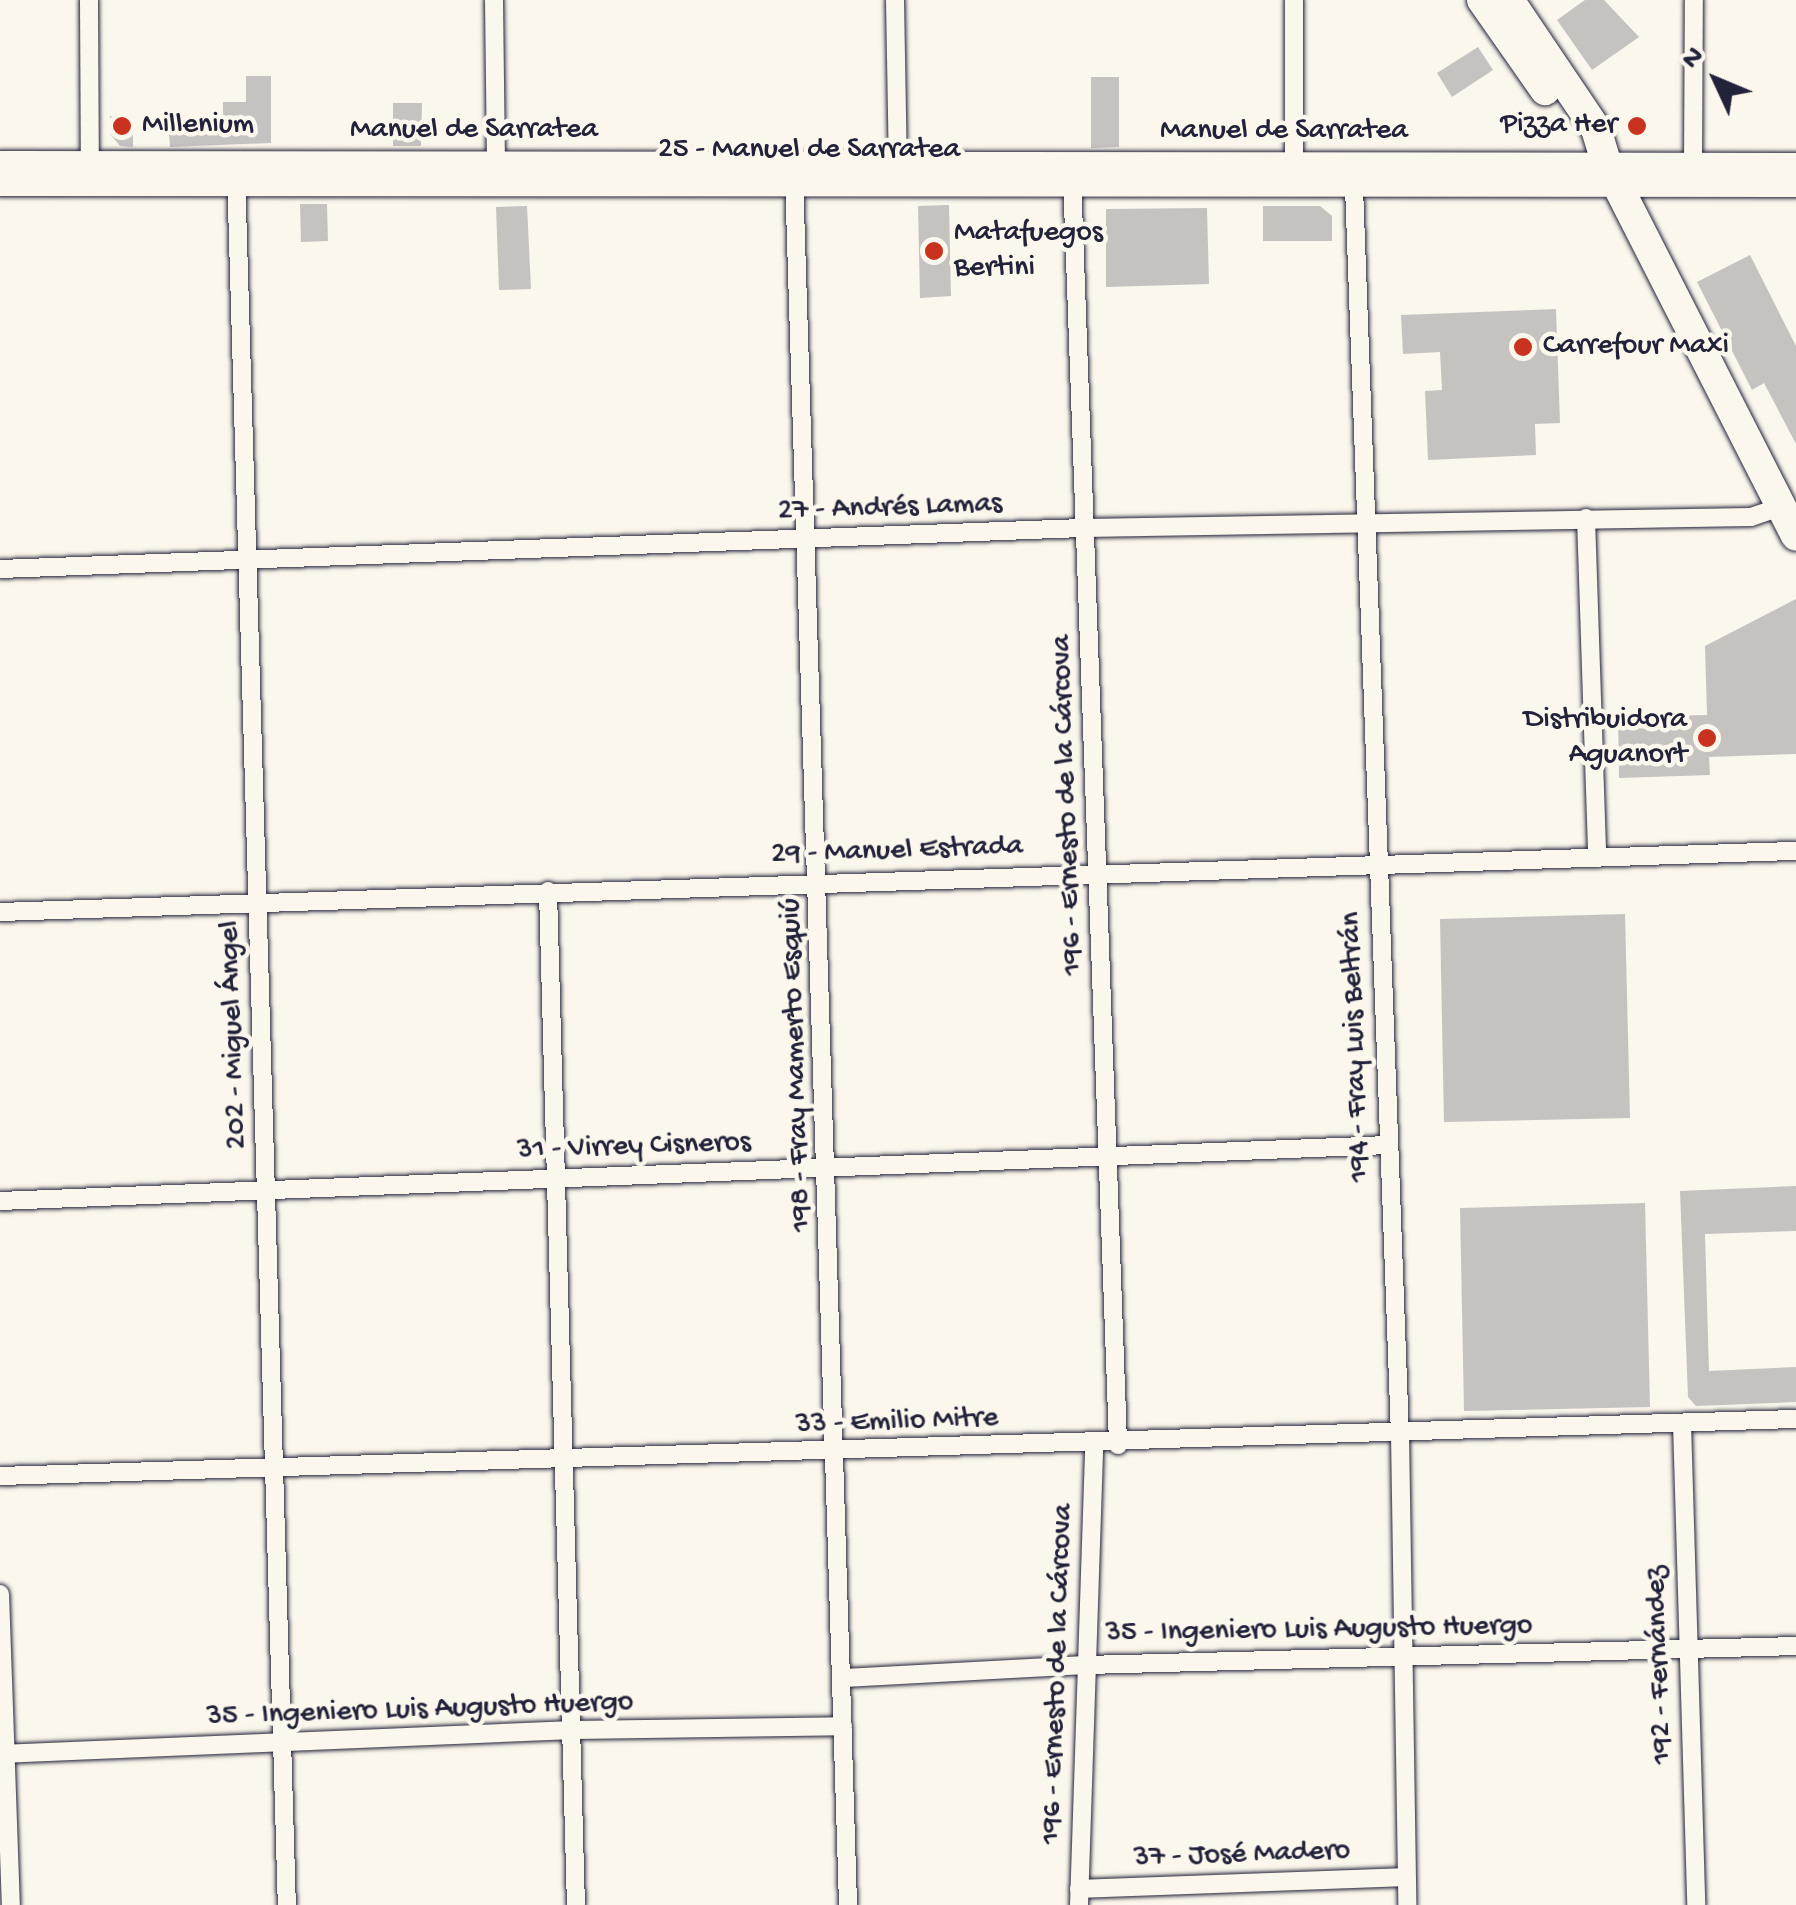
<!DOCTYPE html>
<html>
<head>
<meta charset="utf-8">
<style>
  body { margin:0 }
  #map { position:relative; width:1796px; height:1905px; overflow:hidden; background:#fbf7ec; font-family:"Gochi Hand",sans-serif }
  div>[style] { position:absolute }
  .building>* { inset:0; background:#c6c2c0 }
  .roads { filter:drop-shadow(0 0 2px #22223b) drop-shadow(0 0 2px #22223b) }
  .street>* { height:18px; margin:-9px; padding:0 9px; transform-origin:9px; border-radius:9px; background:#fbf7ec }
  .secondary>* { height:25px; margin:-12.5px; padding:0 12.5px; transform-origin:12.5px; border-radius:12.5px; background:#fbf7ec }
  .primary>* { height:30px; margin:-15px; padding:0 15px; transform-origin:15px; border-radius:15px; background:#fbf7ec }
  .dots>* { width:28px; height:28px; translate:-50% -50%; box-sizing:border-box; border:5px solid #fbf7ec; border-radius:50% }
  span { translate:-50% -50%; white-space:nowrap; text-align:center; line-height:1.15; -webkit-text-stroke:9px #fbf7ec; paint-order:stroke }
  .poi-label { font-size:30px; color:#22223b }
  .left { translate:0 -50%; text-align:left }
  .right { translate:-100% -50%; text-align:right }
  .street-label { font-size:30px; color:#22223b }
  .north { position:absolute; left:1666px; top:30px; width:100px; height:100px; -webkit-text-stroke:8px #fbf7ec; paint-order:stroke; rotate:314deg; font-size:28px; font-weight:700; line-height:40px; text-align:center; color:#22223b }
  .north::after { content:''; display:block; margin:auto; width:35px; height:45px; background:#22223b; clip-path:polygon(50% 0,100% 100%,50% 72%,0 100%) }
</style>
</head>
<body>
<div id="map">
  <div class="building">
    <i style="clip-path:polygon(1585px 0,1604px 0,1639px 37px,1592px 70px,1557px 20px)"></i>
    <i style="clip-path:polygon(1478px 47px,1493px 70px,1452px 97px,1437px 73px)"></i>
    <i style="clip-path:polygon(246px 76px,271px 76px,271px 143px,170px 147px,168px 119px,223px 117px,223px 102px,246px 102px)"></i>
    <i style="clip-path:polygon(1091px 77px,1119px 77px,1119px 147px,1091px 148px)"></i>
    <i style="clip-path:polygon(393px 103px,422px 103px,421px 146px,393px 146px)"></i>
    <i style="clip-path:polygon(110px 116px,133px 117px,133px 147px,120px 146px,110px 134px)"></i>
    <i style="clip-path:polygon(300px 204px,327px 204px,328px 241px,301px 242px)"></i>
    <i style="clip-path:polygon(949px 205px,951px 296px,920px 298px,918px 206px)"></i>
    <i style="clip-path:polygon(527px 206px,531px 289px,499px 290px,496px 207px)"></i>
    <i style="clip-path:polygon(1263px 206px,1320px 206px,1332px 216px,1332px 241px,1263px 241px)"></i>
    <i style="clip-path:polygon(1207px 208px,1209px 284px,1106px 287px,1106px 209px)"></i>
    <i style="clip-path:polygon(1750px 255px,1796px 346px,1796px 444px,1764px 383px,1752px 390px,1697px 282px)"></i>
    <i style="clip-path:polygon(1556px 309px,1560px 423px,1535px 424px,1536px 455px,1428px 460px,1425px 391px,1442px 390px,1440px 352px,1403px 354px,1401px 315px)"></i>
    <i style="clip-path:polygon(1796px 599px,1796px 754px,1709px 757px,1710px 775px,1619px 778px,1618px 717px,1707px 715px,1705px 646px)"></i>
    <i style="clip-path:polygon(1625px 914px,1630px 1118px,1444px 1122px,1440px 919px)"></i>
    <i style="clip-path:polygon(1796px 1186px,1796px 1231px,1705px 1234px,1709px 1371px,1796px 1367px,1796px 1402px,1696px 1406px,1688px 1397px,1680px 1191px)"></i>
    <i style="clip-path:polygon(1645px 1203px,1650px 1407px,1464px 1411px,1460px 1208px)"></i>
  </div>
  <div class="roads">
    <div class="street">
      <i style="left:89px;top:0;width:174px;rotate:89.7deg"></i>
      <i style="left:494px;top:0;width:174px;rotate:89.3deg"></i>
      <i style="left:895px;top:0;width:164px;rotate:89deg"></i>
      <i style="left:1693px;top:164px;width:164px;rotate:-89.7deg"></i>
      <i style="left:236px;top:171px;width:1735px;rotate:88.32deg"></i>
      <i style="left:1294px;top:174px;width:174px;rotate:-90deg"></i>
      <i style="left:794px;top:176px;width:1730px;rotate:88.21deg"></i>
      <i style="left:1072px;top:176px;width:1270px;rotate:87.92deg"></i>
      <i style="left:1354px;top:187px;width:1248px;rotate:87.89deg"></i>
      <i style="left:1400px;top:1434px;width:471px;rotate:89.1deg"></i>
      <i style="left:1586px;top:518px;width:337px;rotate:88.1deg"></i>
      <i style="left:0;top:569px;width:1085px;rotate:-2.17deg"></i>
      <i style="left:1084px;top:528px;width:667px;rotate:-0.94deg"></i>
      <i style="left:1751px;top:517px;width:31px;rotate:-19deg"></i>
      <i style="left:548px;top:891px;width:1014px;rotate:88.42deg"></i>
      <i style="left:0;top:912px;width:1797px;rotate:-1.95deg"></i>
      <i style="left:0;top:1201px;width:1390px;rotate:-2.31deg"></i>
      <i style="left:1682px;top:1423px;width:482px;rotate:88.3deg"></i>
      <i style="left:0;top:1476px;width:1797px;rotate:-1.82deg"></i>
      <i style="left:0;top:1594px;width:311px;rotate:88deg"></i>
      <i style="left:844px;top:1678px;width:242px;rotate:-3.1deg"></i>
      <i style="left:1086px;top:1665px;width:710px;rotate:-1.53deg"></i>
      <i style="left:0;top:1754px;width:574px;rotate:-2.4deg"></i>
      <i style="left:573px;top:1730px;width:270px;rotate:-0.8deg"></i>
      <i style="left:1079px;top:1889px;width:327px;rotate:-2.1deg"></i>
      <i style="left:1079px;top:1905px;width:461px;rotate:-88.1deg"></i>
    </div>
    <div class="secondary">
      <i style="left:0;top:163px;width:1796px;rotate:0.06deg"></i>
      <i style="left:0;top:183px;width:1796px;rotate:0.03deg"></i>
    </div>
    <div class="primary">
      <i style="left:1482px;top:0;width:110px;rotate:55deg"></i>
      <i style="left:1509px;top:0;width:156px;rotate:56deg"></i>
      <i style="left:1596px;top:129px;width:38px;rotate:73deg"></i>
      <i style="left:1607px;top:165px;width:416px;rotate:63deg"></i>
    </div>
  </div>
  <div class="dots">
    <i style="left:122px;top:126px;background:#c8321e"></i>
    <i style="left:1637px;top:126px;background:#c8321e"></i>
    <i style="left:934px;top:251px;background:#c8321e"></i>
    <i style="left:1523px;top:347px;background:#c8321e"></i>
    <i style="left:1707px;top:738px;background:#c8321e"></i>
  </div>
  <div class="poi-label">
    <span class="left" style="left:142px;top:126px">Millenium</span>
    <span class="right" style="left:1617px;top:126px">Pizza Her</span>
    <span class="left" style="left:954px;top:251px">Matafuegos<br>Bertini</span>
    <span class="left" style="left:1543px;top:347px">Carrefour Maxi</span>
    <span class="right" style="left:1687px;top:738px">Distribuidora<br>Aguanort</span>
  </div>
  <div class="street-label">
    <span style="left:474px;top:131px">Manuel de Sarratea</span>
    <span style="left:1284px;top:132px">Manuel de Sarratea</span>
    <span style="left:809px;top:151px">25 - Manuel de Sarratea</span>
    <span style="left:890px;top:509px;rotate:-2deg">27 - Andrés Lamas</span>
    <span style="left:1069px;top:805px;rotate:-92deg">196 - Ernesto de la Cárcova</span>
    <span style="left:897px;top:852px;rotate:-2deg">29 - Manuel Estrada</span>
    <span style="left:235px;top:1035px;rotate:-92deg">202 - Miguel Ángel</span>
    <span style="left:1357px;top:1047px;rotate:-92deg">194 - Fray Luis Beltrán</span>
    <span style="left:798px;top:1065px;rotate:-92deg">198 - Fray Mamerto Esquiú</span>
    <span style="left:634px;top:1148px;rotate:-2deg">31 - Virrey Cisneros</span>
    <span style="left:897px;top:1423px;rotate:-2deg">33 - Emilio Mitre</span>
    <span style="left:1319px;top:1631px;rotate:-1deg">35 - Ingeniero Luis Augusto Huergo</span>
    <span style="left:1661px;top:1665px;rotate:-92deg">192 - Fernández</span>
    <span style="left:1059px;top:1674px;rotate:-88deg">196 - Ernesto de la Cárcova</span>
    <span style="left:420px;top:1711px;rotate:-2deg">35 - Ingeniero Luis Augusto Huergo</span>
    <span style="left:1242px;top:1856px;rotate:-2deg">37 - José Madero</span>
  </div>
  <div class="north">N</div>
</div>
</body>
</html>
